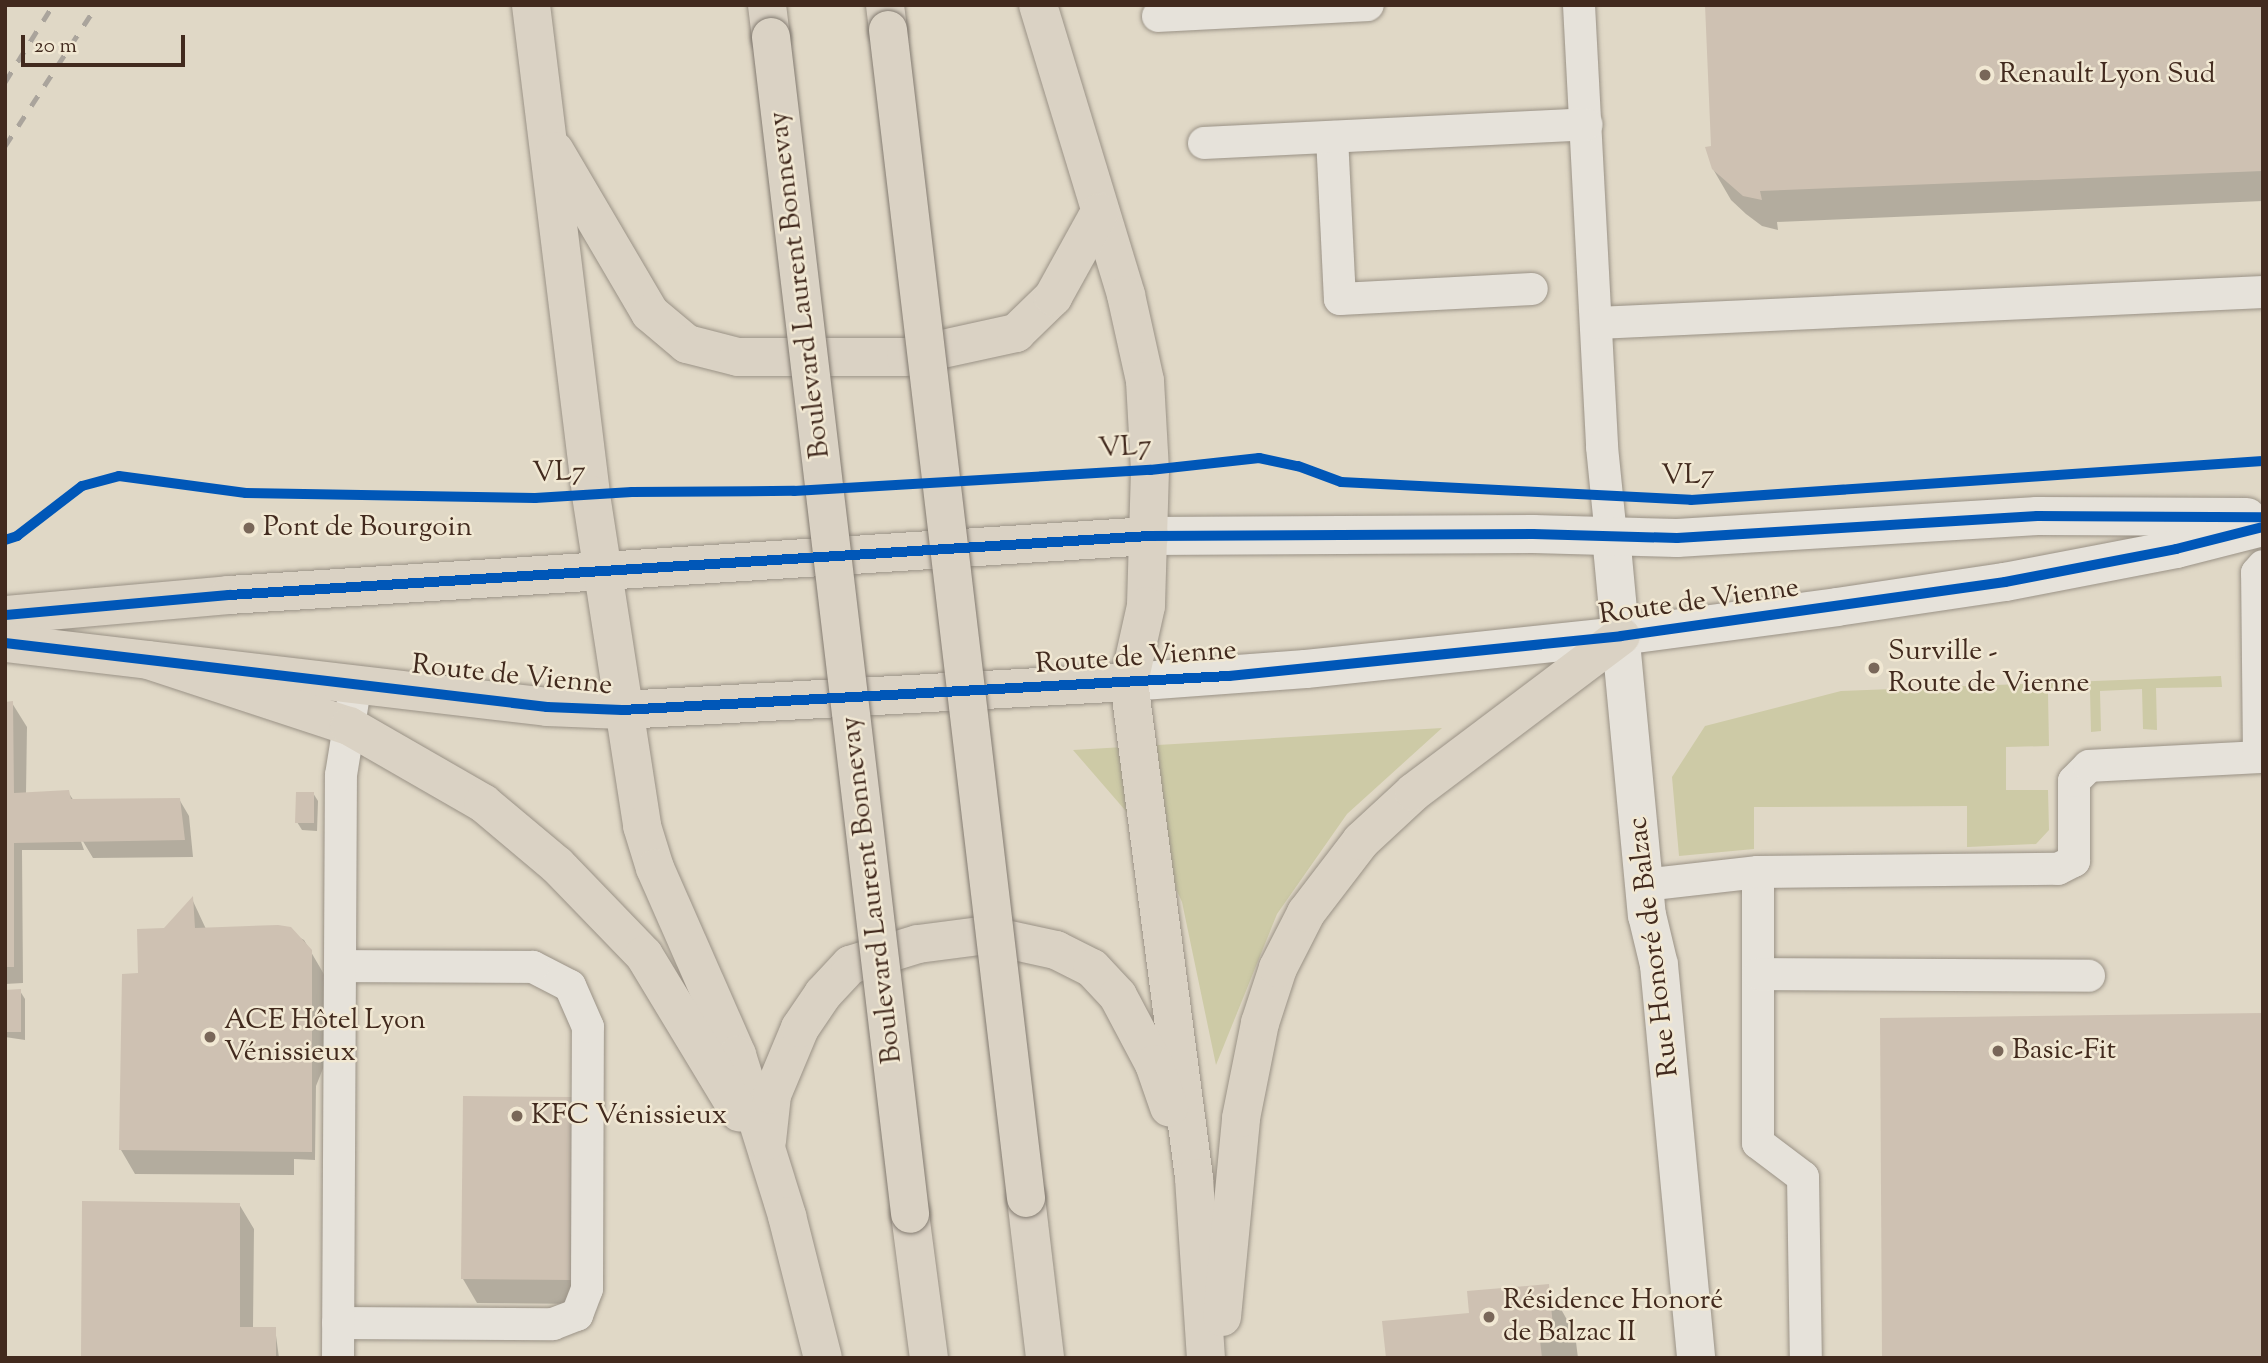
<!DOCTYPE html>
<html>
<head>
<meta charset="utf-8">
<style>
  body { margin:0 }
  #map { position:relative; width:2268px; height:1363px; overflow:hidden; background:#e0d8c6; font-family:"Sorts Mill Goudy",serif }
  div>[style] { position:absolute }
  .green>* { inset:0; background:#cdcaa6 }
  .shadow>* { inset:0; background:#0003 }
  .building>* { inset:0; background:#cec1b2 }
  .roads { filter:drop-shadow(0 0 2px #9a9286) drop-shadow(0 0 2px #9a9286) }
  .lane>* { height:32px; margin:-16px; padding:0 16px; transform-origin:16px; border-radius:16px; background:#e6e2da }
  .street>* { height:38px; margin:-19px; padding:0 19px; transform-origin:19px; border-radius:19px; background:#e6e2da }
  .secondary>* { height:38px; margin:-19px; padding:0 19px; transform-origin:19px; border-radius:19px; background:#e6e2da }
  .primary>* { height:38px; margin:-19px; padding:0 19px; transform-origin:19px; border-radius:19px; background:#dad2c4 }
  .highway>* { height:38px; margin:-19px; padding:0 19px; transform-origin:19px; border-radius:19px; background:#dad2c4 }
  .rail>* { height:5px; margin-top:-2.5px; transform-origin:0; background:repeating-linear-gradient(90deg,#aaa49c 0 12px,transparent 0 24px) }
  .bridges { filter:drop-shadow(0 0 2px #827a70) drop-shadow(0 0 2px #827a70) }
  .highway-bridge>* { height:38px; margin:-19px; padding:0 19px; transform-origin:19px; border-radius:19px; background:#dad2c4 }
  .cycleway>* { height:10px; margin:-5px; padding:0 5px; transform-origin:5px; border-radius:5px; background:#0057b8 }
  .dots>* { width:19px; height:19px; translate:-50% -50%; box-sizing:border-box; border:4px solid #f1e8d3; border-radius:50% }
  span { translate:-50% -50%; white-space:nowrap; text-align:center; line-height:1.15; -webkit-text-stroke:5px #f1e8d3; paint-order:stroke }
  .poi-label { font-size:28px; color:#422a1e }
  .left { translate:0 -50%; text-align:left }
  .street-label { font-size:28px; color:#422a1e }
  .frame { position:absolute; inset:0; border:7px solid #422a1e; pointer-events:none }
  .scale { position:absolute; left:21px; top:35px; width:164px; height:32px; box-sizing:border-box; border:4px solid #422a1e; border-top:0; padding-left:9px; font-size:21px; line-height:24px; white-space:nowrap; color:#422a1e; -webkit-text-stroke:5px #f1e8d3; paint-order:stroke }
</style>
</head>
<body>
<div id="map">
  <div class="green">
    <i style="clip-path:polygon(2221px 676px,2222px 687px,2156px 688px,2157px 730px,2143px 729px,2142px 689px,2100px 691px,2101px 731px,2091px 732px,2090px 691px,2048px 693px,2049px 746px,2006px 747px,2006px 790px,2048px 790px,2049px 830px,2036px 844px,1967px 847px,1967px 806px,1754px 807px,1754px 849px,1679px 856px,1672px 777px,1705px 726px,1841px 691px)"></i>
    <i style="clip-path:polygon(1442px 728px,1347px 814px,1277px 914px,1216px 1065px,1182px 902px,1157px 847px,1073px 750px)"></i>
  </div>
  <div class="shadow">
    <i style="clip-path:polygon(2263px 5px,2263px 201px,1777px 222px,1778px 230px,1762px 226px,1746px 214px,1731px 200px,1713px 169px)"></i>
    <i style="clip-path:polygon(5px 703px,12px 703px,27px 727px,26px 794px,68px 792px,74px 801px,179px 799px,189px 816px,193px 857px,93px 858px,78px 833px,84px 850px,22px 850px,23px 983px,5px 984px)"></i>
    <i style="clip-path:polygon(313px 793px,318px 801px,317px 831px,302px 830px,297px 822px)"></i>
    <i style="clip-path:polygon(192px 899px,206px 929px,278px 926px,304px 940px,325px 976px,326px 1061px,316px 1086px,315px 1160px,294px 1159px,294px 1175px,135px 1174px,121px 1150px,140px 975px,165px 930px)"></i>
    <i style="clip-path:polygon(5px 991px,20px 991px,25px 999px,25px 1040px,5px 1037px)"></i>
    <i style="clip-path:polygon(572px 1099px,585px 1304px,477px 1303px,463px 1279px)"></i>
    <i style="clip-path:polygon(239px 1204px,254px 1229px,253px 1328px,275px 1328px,279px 1358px,82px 1358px)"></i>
    <i style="clip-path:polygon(1548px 1286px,1575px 1334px,1578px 1358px,1387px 1358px,1471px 1315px)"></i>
  </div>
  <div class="building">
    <i style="clip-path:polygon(1705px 5px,2263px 5px,2263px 171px,1760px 191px,1762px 200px,1743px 196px,1712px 169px,1705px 147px,1711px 146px)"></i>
    <i style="clip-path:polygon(13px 701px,14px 793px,69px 790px,71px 799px,180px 798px,185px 840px,14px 843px,14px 967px,5px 967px,5px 702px)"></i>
    <i style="clip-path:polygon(296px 792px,314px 792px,314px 823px,295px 823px)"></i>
    <i style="clip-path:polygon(193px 896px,195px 928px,278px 925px,291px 927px,312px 950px,312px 1152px,119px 1150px,122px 974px,138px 973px,137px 929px,164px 928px)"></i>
    <i style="clip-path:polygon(21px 989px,21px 1032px,5px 1032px,5px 990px)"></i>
    <i style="clip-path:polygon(2263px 1013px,2263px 1358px,1882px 1358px,1880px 1018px)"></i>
    <i style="clip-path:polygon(463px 1096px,573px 1097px,572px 1280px,461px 1279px)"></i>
    <i style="clip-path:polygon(82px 1201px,240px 1203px,240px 1327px,276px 1327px,276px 1358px,81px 1358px)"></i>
    <i style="clip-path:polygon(1549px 1284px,1554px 1337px,1540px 1340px,1542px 1358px,1386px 1358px,1382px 1321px,1469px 1313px,1467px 1291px)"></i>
  </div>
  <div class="roads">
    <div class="lane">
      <i style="left:1579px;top:5px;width:443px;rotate:87deg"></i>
      <i style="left:1602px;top:447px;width:89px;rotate:84.2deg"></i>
      <i style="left:1158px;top:16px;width:210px;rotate:-3deg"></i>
      <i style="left:1332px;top:137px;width:162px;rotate:87.2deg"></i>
      <i style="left:1340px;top:299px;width:192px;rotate:-3deg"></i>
      <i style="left:1204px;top:143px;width:383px;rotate:-2.8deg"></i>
      <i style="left:1597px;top:323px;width:667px;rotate:-2.66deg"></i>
      <i style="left:1758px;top:872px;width:271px;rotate:90deg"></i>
      <i style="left:1758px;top:1143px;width:56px;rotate:37.1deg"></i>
      <i style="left:1803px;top:1177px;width:181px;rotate:89.1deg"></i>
      <i style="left:1644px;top:885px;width:115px;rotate:-6.5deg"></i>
      <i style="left:1758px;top:872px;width:300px;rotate:-0.6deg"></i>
      <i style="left:2058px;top:869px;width:18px;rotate:-27deg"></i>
      <i style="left:2074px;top:861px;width:80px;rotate:-90deg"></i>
      <i style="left:2074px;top:781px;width:21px;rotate:-45deg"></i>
      <i style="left:2089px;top:766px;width:170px;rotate:-3deg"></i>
      <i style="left:2259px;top:757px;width:184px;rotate:-90.6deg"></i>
      <i style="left:2257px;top:573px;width:9px;rotate:-49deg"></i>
      <i style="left:1758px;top:974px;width:331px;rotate:0.3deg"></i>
      <i style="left:338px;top:1323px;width:215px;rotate:0.3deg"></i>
      <i style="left:553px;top:1324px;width:26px;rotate:-21deg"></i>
      <i style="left:577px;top:1315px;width:28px;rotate:-69deg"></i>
      <i style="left:587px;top:1289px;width:262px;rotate:-89.8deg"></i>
      <i style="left:588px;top:1027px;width:45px;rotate:-113.7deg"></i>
      <i style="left:570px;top:986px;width:42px;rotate:-152.8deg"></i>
      <i style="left:533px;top:967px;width:193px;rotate:-179.7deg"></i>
      <i style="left:338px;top:1358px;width:583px;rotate:-89.71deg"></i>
      <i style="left:341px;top:775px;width:94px;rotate:-80.8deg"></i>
    </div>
    <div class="street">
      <i style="left:1611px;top:536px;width:381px;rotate:84.6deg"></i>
      <i style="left:1647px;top:915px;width:51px;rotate:76.5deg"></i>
      <i style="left:1659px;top:965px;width:395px;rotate:84.6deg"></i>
    </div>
    <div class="secondary">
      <i style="left:1149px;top:536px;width:384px;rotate:-0.3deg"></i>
      <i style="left:1533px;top:534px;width:144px;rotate:1.6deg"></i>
      <i style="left:1677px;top:538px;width:361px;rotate:-3.5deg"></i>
      <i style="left:2037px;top:516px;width:210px;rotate:0.3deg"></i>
      <i style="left:1129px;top:682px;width:177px;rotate:-4.2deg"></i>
      <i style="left:1306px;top:669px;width:317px;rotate:-6deg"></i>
      <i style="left:1621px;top:636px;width:218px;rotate:-7.6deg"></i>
      <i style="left:1837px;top:607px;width:170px;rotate:-8.5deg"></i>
      <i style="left:2005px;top:582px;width:174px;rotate:-10.9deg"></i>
      <i style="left:2176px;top:549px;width:90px;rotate:-14.2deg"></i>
    </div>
    <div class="primary">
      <i style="left:5px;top:615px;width:225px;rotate:-5.1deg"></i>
      <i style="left:229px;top:595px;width:922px;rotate:-3.67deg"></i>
      <i style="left:5px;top:643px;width:546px;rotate:6.73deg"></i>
      <i style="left:547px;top:707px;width:75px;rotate:2.3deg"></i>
      <i style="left:622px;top:710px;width:508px;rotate:-3.16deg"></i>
    </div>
    <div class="highway">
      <i style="left:531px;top:5px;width:494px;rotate:83deg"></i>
      <i style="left:591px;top:495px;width:335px;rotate:81.2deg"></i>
      <i style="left:642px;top:826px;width:44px;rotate:72.8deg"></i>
      <i style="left:655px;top:868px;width:204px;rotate:66.3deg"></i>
      <i style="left:737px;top:1055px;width:169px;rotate:72.7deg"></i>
      <i style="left:787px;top:1216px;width:146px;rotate:75.8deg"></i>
      <i style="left:767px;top:5px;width:32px;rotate:83deg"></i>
      <i style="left:885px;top:5px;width:25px;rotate:83deg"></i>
      <i style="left:1038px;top:5px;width:303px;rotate:73.1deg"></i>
      <i style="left:1126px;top:295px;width:88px;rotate:77.5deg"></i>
      <i style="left:1145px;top:381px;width:89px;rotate:86.8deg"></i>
      <i style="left:1150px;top:470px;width:136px;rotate:91.7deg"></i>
      <i style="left:1146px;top:606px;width:78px;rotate:102.6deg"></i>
      <i style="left:1129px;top:682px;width:500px;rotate:82.53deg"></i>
      <i style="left:1194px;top:1178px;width:180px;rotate:86.2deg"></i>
      <i style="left:555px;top:151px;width:188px;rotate:59.6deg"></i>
      <i style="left:650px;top:313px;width:48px;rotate:40deg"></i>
      <i style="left:687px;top:344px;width:53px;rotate:14.3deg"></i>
      <i style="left:738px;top:357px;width:168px"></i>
      <i style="left:906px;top:357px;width:113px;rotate:-12.3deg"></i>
      <i style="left:1016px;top:333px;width:52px;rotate:-44.2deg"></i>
      <i style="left:1053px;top:297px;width:97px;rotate:-61.1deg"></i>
      <i style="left:148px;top:660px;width:212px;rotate:18.2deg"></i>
      <i style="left:349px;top:726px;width:155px;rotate:29.9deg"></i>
      <i style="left:483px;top:803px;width:97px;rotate:40deg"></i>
      <i style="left:557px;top:865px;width:125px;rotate:46deg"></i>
      <i style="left:644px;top:955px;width:184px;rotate:58.8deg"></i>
      <i style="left:767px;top:1141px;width:46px;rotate:-83.8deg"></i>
      <i style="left:772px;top:1095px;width:73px;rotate:-67.3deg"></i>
      <i style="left:800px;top:1028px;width:41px;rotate:-55.9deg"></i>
      <i style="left:823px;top:994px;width:40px;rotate:-47deg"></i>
      <i style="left:850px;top:965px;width:71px;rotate:-17.2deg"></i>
      <i style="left:918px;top:944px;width:70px;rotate:-7.4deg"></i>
      <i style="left:987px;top:935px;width:71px;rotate:12.3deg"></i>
      <i style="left:1056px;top:950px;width:40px;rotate:26.6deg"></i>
      <i style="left:1092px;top:968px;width:38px;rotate:47deg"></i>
      <i style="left:1118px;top:996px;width:77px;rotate:62.1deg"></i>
      <i style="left:1154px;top:1064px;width:46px;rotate:70.8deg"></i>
      <i style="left:1026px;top:1198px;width:161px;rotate:83.2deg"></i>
      <i style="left:910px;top:1214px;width:145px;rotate:82.5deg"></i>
      <i style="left:1222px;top:1317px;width:200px;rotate:-84.5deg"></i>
      <i style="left:1241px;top:1118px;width:97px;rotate:-78.7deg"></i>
      <i style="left:1260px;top:1023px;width:58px;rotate:-71.9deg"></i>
      <i style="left:1278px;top:968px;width:62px;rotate:-63deg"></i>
      <i style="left:1306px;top:913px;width:91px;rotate:-52.6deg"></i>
      <i style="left:1361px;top:841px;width:72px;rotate:-42.8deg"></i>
      <i style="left:1414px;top:792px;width:259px;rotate:-37deg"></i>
    </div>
  </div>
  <div class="rail">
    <i style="left:5px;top:82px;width:91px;rotate:-58.1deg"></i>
    <i style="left:5px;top:146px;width:168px;rotate:-56.9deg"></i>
  </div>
  <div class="bridges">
    <div class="highway-bridge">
      <i style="left:888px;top:30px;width:1176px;rotate:83.26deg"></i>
      <i style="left:771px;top:37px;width:1185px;rotate:83.26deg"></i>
    </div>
  </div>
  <div class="cycleway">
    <i style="left:5px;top:540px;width:13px;rotate:-18deg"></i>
    <i style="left:17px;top:536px;width:82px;rotate:-37.6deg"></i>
    <i style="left:82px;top:486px;width:38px;rotate:-15deg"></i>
    <i style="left:119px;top:476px;width:128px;rotate:7.6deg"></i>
    <i style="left:246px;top:493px;width:289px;rotate:1deg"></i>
    <i style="left:535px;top:498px;width:97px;rotate:-3.5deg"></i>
    <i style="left:632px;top:492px;width:162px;rotate:-0.4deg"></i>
    <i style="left:794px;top:491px;width:357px;rotate:-3.4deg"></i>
    <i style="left:1150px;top:470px;width:110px;rotate:-6.3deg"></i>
    <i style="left:1259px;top:458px;width:40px;rotate:12deg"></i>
    <i style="left:1298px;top:466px;width:46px;rotate:20.4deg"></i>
    <i style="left:1341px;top:482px;width:350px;rotate:2.9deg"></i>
    <i style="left:1691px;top:500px;width:573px;rotate:-3.9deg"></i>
    <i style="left:5px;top:615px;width:225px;rotate:-5.1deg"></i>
    <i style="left:229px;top:595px;width:922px;rotate:-3.67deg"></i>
    <i style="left:1149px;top:536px;width:384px;rotate:-0.3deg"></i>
    <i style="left:1533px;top:534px;width:144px;rotate:1.6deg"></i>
    <i style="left:1677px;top:538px;width:361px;rotate:-3.5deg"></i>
    <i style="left:2037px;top:516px;width:226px;rotate:0.3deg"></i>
    <i style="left:5px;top:643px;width:546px;rotate:6.73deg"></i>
    <i style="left:547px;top:707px;width:75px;rotate:2.3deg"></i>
    <i style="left:622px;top:710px;width:608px;rotate:-3.21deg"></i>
    <i style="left:1229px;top:676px;width:394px;rotate:-5.8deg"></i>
    <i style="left:1621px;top:636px;width:388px;rotate:-8deg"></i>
    <i style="left:2005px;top:582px;width:174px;rotate:-10.9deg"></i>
    <i style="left:2176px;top:549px;width:90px;rotate:-14.2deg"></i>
  </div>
  <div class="dots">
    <i style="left:1985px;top:75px;background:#796759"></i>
    <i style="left:249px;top:528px;background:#796759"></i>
    <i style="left:1874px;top:668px;background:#796759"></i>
    <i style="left:210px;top:1037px;background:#796759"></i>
    <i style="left:1998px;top:1051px;background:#796759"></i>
    <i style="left:517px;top:1116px;background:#796759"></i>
    <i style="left:1489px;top:1317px;background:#796759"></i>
  </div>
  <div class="poi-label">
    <span class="left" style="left:1999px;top:75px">Renault Lyon Sud</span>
    <span class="left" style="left:263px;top:528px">Pont de Bourgoin</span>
    <span class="left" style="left:1888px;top:668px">Surville -<br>Route de Vienne</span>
    <span class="left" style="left:224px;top:1037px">ACE Hôtel Lyon<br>Vénissieux</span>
    <span class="left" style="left:2012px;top:1051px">Basic-Fit</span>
    <span class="left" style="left:531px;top:1116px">KFC Vénissieux</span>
    <span class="left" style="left:1503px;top:1317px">Résidence Honoré<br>de Balzac II</span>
  </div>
  <div class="street-label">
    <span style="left:800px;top:285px;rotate:-97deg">Boulevard Laurent Bonnevay</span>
    <span style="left:1125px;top:448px;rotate:-4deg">VL7</span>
    <span style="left:559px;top:473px;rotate:-2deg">VL7</span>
    <span style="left:1688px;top:476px;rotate:-1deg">VL7</span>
    <span style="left:1699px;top:602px;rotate:-8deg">Route de Vienne</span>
    <span style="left:1136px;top:658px;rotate:-4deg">Route de Vienne</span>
    <span style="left:512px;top:676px;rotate:6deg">Route de Vienne</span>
    <span style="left:872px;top:890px;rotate:-97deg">Boulevard Laurent Bonnevay</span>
    <span style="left:1654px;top:947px;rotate:-97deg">Rue Honoré de Balzac</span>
  </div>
  <div class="frame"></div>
  <div class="scale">20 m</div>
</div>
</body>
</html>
